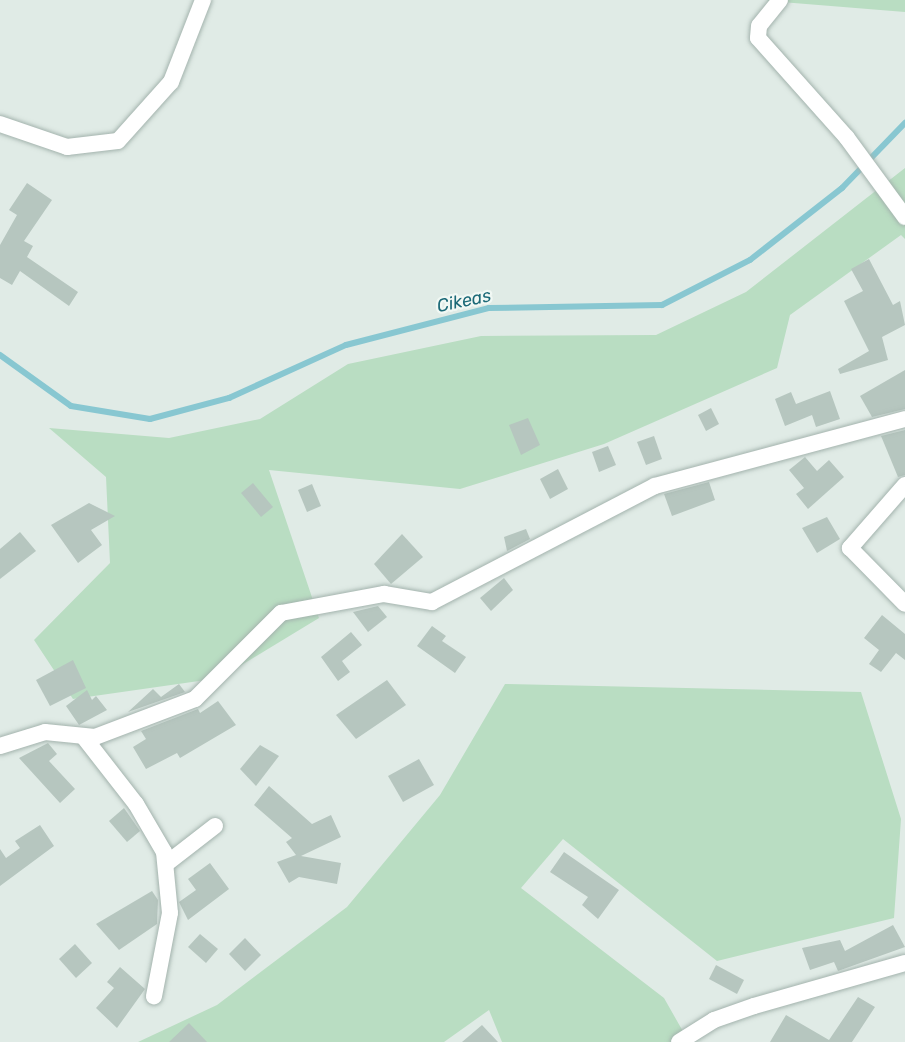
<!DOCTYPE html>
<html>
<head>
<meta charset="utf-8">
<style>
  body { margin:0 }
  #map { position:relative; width:905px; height:1042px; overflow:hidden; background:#e0ebe6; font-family:Rubik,sans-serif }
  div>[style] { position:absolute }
  .green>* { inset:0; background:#b9ddc2 }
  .stream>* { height:6px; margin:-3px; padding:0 3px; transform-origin:3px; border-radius:3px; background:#88c7d1 }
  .building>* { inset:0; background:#b6c6bf }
  .roads { filter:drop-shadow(0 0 2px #a3b3ad) drop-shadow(0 0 2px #a3b3ad) }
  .street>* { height:16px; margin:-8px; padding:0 8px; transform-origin:8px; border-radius:8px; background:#fff }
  span { translate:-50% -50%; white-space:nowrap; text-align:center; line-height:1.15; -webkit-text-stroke:4.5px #f1f8f4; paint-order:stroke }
  .water-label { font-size:18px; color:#1b6977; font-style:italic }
</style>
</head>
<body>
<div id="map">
  <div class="green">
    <i style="clip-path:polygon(767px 0,905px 0,905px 12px,769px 1px)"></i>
    <i style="clip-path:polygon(905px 168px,905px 239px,901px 235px,790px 315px,777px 368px,604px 444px,460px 489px,269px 470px,319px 618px,220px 678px,73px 699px,34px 640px,110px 563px,106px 477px,49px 428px,169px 438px,260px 419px,348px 364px,481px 336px,656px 335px,746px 292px)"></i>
    <i style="clip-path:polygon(505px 684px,861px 692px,901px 819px,894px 918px,717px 961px,563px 839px,521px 888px,664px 998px,689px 1042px,502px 1042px,489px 1010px,444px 1042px,138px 1042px,217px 1005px,347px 907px,440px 795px)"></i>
  </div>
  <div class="stream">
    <i style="left:0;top:355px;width:87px;rotate:35.7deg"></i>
    <i style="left:71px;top:406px;width:80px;rotate:9.3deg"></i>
    <i style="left:150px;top:419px;width:82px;rotate:-14.9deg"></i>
    <i style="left:229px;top:398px;width:128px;rotate:-24.4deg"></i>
    <i style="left:346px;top:345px;width:148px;rotate:-14.5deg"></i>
    <i style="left:489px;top:308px;width:173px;rotate:-1deg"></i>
    <i style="left:662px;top:305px;width:99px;rotate:-27.1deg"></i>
    <i style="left:750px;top:260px;width:117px;rotate:-38deg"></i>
    <i style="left:842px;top:188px;width:91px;rotate:-45.9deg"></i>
  </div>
  <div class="building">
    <i style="clip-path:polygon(27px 183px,52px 200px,24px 241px,33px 246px,27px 257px,78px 292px,69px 306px,20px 271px,12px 285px,0 278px,0 245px,17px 215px,9px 210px)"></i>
    <i style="clip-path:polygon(869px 259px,893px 305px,900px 301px,905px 325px,882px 337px,888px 360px,840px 374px,838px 369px,869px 351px,844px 301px,863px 291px,851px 269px)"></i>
    <i style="clip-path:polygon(905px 370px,905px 409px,872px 417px,860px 396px)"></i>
    <i style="clip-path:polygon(830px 391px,840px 419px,816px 427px,812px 415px,785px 426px,775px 399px,791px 392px,796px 404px)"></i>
    <i style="clip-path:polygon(711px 408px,719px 424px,706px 431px,698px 415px)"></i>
    <i style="clip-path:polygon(528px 418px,540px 445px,521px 455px,509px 425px)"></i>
    <i style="clip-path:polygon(905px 430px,905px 475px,898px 477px,881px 436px)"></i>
    <i style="clip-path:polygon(654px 436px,662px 459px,646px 465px,637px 442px)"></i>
    <i style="clip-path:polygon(608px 446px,616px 465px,599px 472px,592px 452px)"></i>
    <i style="clip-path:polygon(805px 457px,817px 471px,829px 460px,844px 477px,808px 509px,796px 494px,804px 488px,789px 470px)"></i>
    <i style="clip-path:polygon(558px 469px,568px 489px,550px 499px,540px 479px)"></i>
    <i style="clip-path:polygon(709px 482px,715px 500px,672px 516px,664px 494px)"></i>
    <i style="clip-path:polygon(253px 483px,273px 507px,261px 517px,241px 493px)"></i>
    <i style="clip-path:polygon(312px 484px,321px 506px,307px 512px,298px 490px)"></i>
    <i style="clip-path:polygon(89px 503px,115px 516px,91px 530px,102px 545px,78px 563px,51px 525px)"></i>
    <i style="clip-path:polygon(827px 517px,840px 539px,817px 553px,802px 528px)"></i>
    <i style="clip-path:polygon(526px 529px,530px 539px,507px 551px,504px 537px)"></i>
    <i style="clip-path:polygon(20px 532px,36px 551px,0 579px,0 549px)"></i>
    <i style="clip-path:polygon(402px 534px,423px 557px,391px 584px,374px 564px)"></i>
    <i style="clip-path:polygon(504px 578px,513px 590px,491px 611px,480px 598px)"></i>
    <i style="clip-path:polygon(378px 606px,387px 617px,368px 632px,353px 612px)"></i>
    <i style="clip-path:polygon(882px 615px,905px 634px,905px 660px,896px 653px,881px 672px,869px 664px,879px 650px,864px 638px)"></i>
    <i style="clip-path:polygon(432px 626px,446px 636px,442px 641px,466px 657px,455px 673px,417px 646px)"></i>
    <i style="clip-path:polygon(351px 632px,362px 645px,342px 661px,350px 672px,338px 681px,321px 657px)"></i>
    <i style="clip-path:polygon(73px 660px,86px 688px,50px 706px,36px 680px)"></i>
    <i style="clip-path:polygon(387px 680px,406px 705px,356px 739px,336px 715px)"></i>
    <i style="clip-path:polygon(179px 684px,185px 692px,128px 712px,153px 689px,161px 697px)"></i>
    <i style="clip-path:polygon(87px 690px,92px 700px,96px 696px,107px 710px,79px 725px,66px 706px)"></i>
    <i style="clip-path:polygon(218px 701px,236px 725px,180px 758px,177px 753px,146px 769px,133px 747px,146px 739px,141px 731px,198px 709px,200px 713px)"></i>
    <i style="clip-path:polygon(48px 743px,57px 754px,49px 761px,75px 789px,60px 803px,19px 758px)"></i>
    <i style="clip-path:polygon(260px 745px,279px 756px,256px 786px,240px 769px)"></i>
    <i style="clip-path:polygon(419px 759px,434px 785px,403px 802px,388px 776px)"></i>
    <i style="clip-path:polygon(269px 786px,312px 824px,331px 815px,341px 837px,301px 856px,341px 863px,337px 884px,299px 877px,289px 883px,277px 862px,296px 855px,286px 842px,292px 838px,254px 805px)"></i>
    <i style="clip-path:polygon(124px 808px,140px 831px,127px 842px,109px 821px)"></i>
    <i style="clip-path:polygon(40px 825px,54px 846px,0 886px,0 849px,6px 858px,20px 848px,15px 841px)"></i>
    <i style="clip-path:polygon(564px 852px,619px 890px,598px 919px,582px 905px,588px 897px,550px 872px)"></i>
    <i style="clip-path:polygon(210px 863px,229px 889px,188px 920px,179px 902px,196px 890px,188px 879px)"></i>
    <i style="clip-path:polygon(152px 891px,158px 900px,157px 924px,119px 950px,96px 924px)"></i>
    <i style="clip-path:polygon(893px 925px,905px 947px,838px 971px,834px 962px,810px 970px,802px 948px,840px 940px,845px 951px)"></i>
    <i style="clip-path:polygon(200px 934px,218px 949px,206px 963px,188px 947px)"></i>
    <i style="clip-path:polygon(245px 938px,261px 955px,245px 971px,229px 954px)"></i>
    <i style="clip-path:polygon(75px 944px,92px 963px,76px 978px,59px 959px)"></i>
    <i style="clip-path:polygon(716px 965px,744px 980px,737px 994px,709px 979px)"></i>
    <i style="clip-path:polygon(120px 967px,145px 989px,117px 1028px,96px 1008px,114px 988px,107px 982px)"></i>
    <i style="clip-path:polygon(858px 997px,875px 1007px,852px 1042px,770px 1042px,786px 1015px,829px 1040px)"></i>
    <i style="clip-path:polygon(189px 1023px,207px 1042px,169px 1042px)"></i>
    <i style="clip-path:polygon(482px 1025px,498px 1042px,462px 1042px)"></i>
  </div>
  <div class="roads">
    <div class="street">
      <i style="left:780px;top:0;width:33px;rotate:129deg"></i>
      <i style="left:759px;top:26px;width:12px;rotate:95deg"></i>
      <i style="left:758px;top:38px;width:134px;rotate:48.3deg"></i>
      <i style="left:847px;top:138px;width:98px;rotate:53.7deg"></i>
      <i style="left:0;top:124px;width:71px;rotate:18.9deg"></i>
      <i style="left:67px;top:147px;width:51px;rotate:-6.7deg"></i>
      <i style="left:118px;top:141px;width:79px;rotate:-48.1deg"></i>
      <i style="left:171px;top:82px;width:88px;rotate:-68.7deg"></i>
      <i style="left:905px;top:485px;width:84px;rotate:131.1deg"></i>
      <i style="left:850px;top:548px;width:78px;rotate:45.5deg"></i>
      <i style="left:83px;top:736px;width:86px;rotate:52.1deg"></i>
      <i style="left:136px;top:804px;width:56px;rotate:59.7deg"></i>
      <i style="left:164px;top:852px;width:61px;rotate:84.4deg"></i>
      <i style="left:170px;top:913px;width:85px;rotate:100.9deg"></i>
      <i style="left:0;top:746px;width:47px;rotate:-17.3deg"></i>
      <i style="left:45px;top:732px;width:50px;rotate:5.7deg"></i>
      <i style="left:95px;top:737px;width:107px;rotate:-20.8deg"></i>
      <i style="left:195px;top:699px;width:122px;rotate:-45deg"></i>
      <i style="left:281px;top:613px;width:105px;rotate:-10.5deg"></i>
      <i style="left:384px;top:594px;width:49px;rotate:9.5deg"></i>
      <i style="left:432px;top:602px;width:251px;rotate:-27.5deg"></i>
      <i style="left:655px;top:486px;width:259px;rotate:-15deg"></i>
      <i style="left:166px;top:864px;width:62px;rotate:-37.8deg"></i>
      <i style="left:679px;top:1042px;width:41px;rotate:-32.2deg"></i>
      <i style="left:714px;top:1020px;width:42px;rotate:-19.3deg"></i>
      <i style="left:754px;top:1006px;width:157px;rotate:-15.9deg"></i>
    </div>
  </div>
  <div class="water-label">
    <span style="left:464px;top:301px;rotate:-12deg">Cikeas</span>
  </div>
</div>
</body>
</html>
